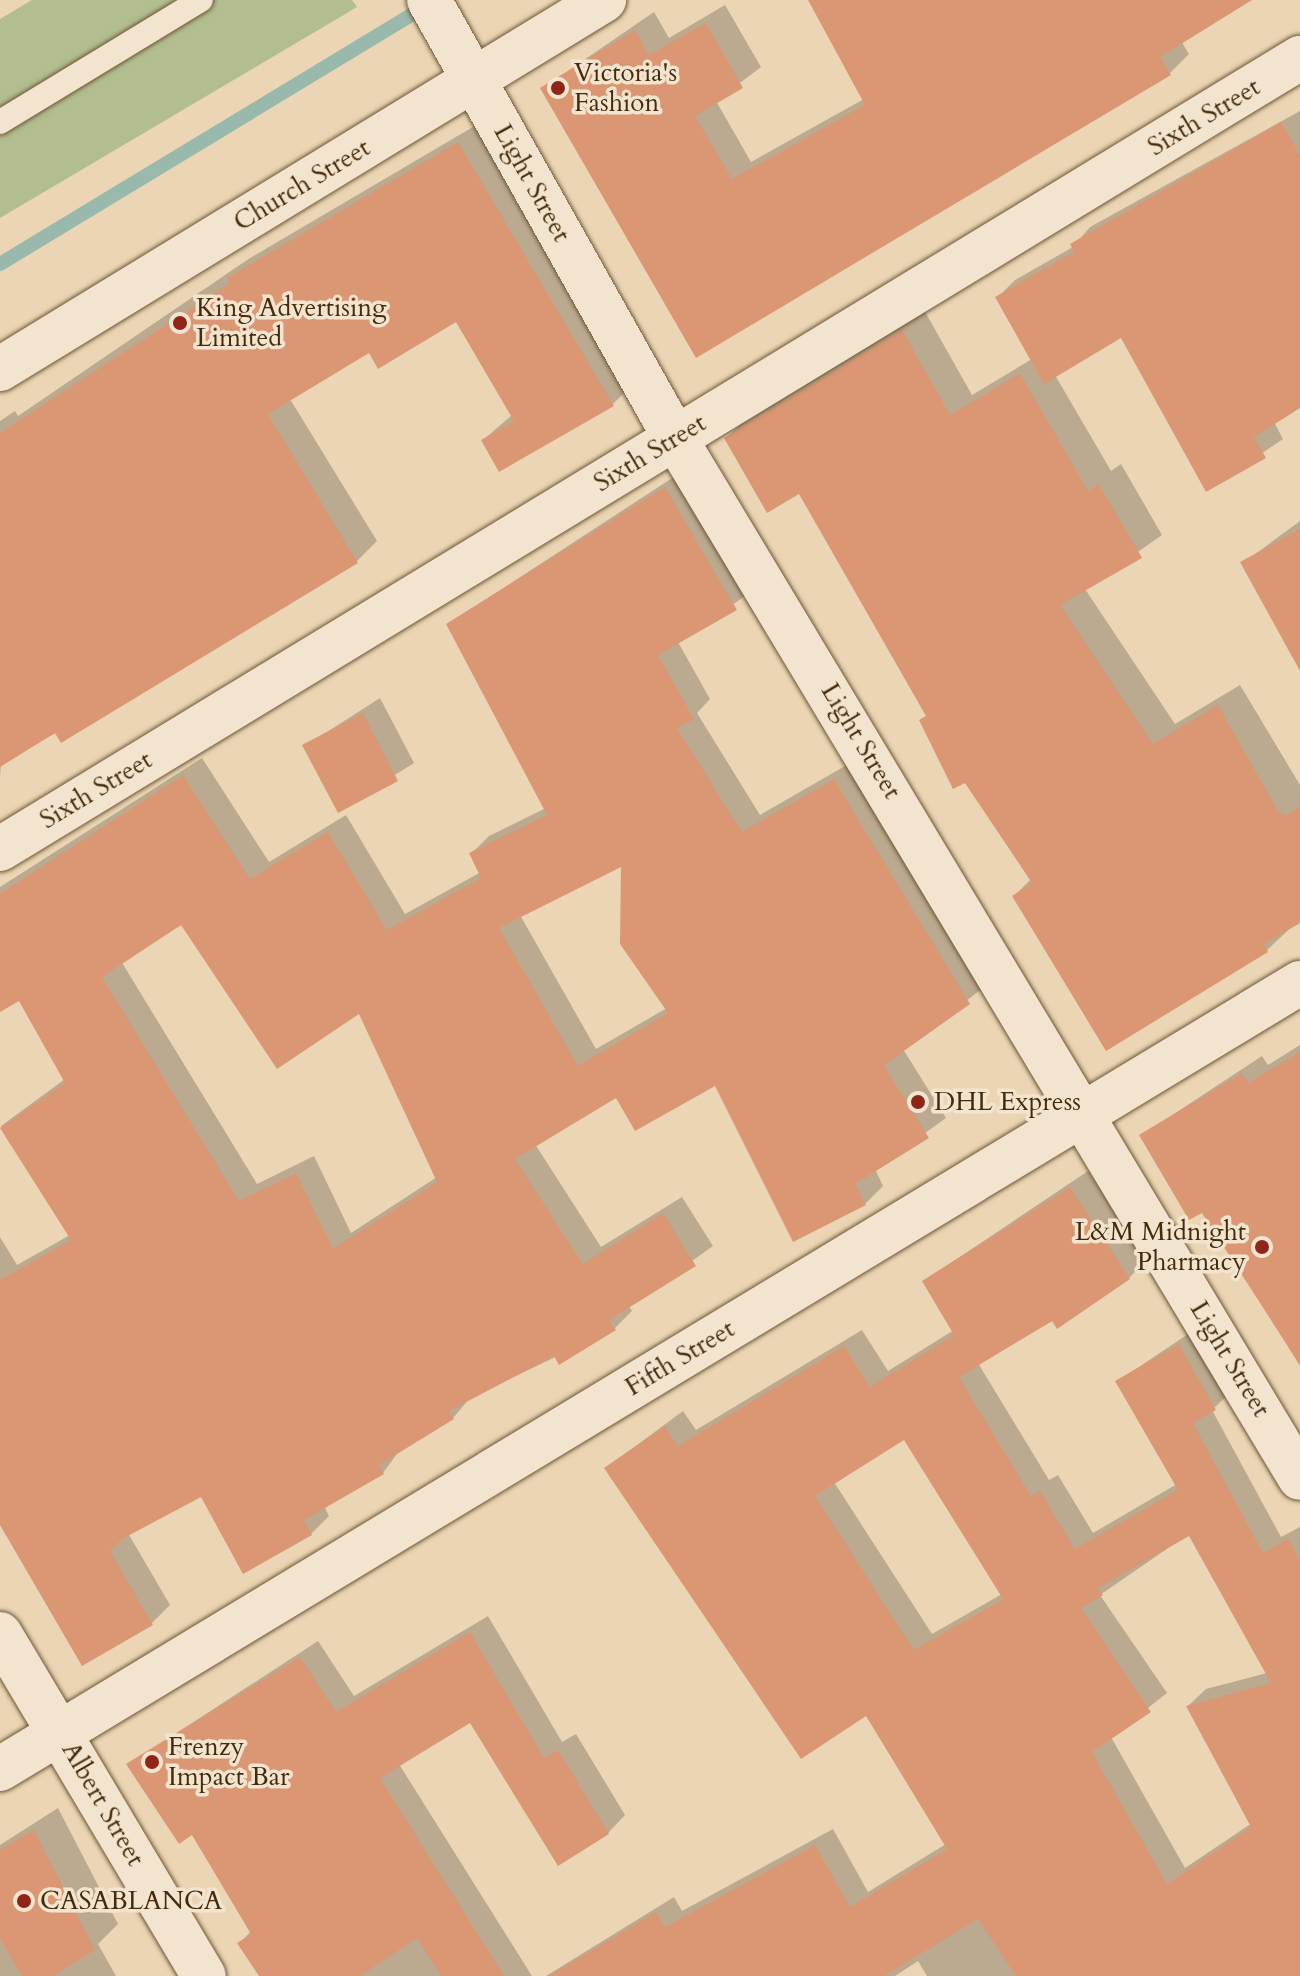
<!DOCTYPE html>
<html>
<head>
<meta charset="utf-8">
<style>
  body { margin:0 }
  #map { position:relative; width:1300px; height:1976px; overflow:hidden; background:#ebd5b4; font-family:Cardo,serif }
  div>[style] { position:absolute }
  .green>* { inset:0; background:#b2be90 }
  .shadow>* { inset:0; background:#0003 }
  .stream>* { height:14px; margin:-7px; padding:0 7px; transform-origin:7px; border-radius:7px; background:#98b9ac }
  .building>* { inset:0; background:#db9673 }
  .roads { filter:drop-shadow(0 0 2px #6e5636) drop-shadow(0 0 2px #6e5636) }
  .lane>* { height:24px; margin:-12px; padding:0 12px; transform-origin:12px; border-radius:12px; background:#f2e4ce }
  .street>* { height:44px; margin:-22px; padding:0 22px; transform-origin:22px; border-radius:22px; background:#f2e4ce }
  .secondary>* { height:44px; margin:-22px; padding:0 22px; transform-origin:22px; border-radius:22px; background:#f2e4ce }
  .dots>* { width:22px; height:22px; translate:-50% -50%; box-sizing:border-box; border:4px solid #f2e4ce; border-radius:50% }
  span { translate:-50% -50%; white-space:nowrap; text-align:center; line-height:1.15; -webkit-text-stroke:7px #f2e4ce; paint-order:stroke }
  .poi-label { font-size:26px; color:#452b0c }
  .left { translate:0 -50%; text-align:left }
  .right { translate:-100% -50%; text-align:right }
  .street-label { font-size:26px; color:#452b0c }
</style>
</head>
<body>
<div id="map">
  <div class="green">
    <i style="clip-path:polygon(32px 0,352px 0,357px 7px,0 218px,0 19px)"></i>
  </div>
  <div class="shadow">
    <i style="clip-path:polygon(810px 0,1249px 0,1181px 41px,1189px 54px,1170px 73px,697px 355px,543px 88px,654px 12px,669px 38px,725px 5px,761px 67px,716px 101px,751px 162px,864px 99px)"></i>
    <i style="clip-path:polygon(1300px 111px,1300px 406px,1274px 422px,1283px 439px,1207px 490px,1122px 336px,1055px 375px,1111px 471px,1121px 464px,1162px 535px,1085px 589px,1175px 724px,1240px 685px,1300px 785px,1300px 919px,1267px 950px,1014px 896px,1031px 879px,922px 720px,928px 714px,799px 491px,726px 438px,748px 417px,924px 310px,972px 395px,1032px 359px,997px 298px,1015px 280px,1073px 247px,1090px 227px)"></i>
    <i style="clip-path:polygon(478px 124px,633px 384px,613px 404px,483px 440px,512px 415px,457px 319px,369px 351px,290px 399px,377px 541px,357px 561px,1px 764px,0 777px,0 421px,15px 411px,18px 416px,250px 258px)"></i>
    <i style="clip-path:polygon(evenodd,683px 471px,754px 590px,678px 642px,710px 699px,697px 713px,760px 815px,852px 762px,987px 985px,903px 1049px,946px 1118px,875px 1169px,883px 1186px,865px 1204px,716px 1083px,617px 1095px,535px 1144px,601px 1247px,682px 1197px,713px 1246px,629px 1306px,632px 1311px,614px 1329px,470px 1398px,453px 1418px,399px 1451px,383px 1473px,324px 1506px,329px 1516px,311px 1534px,202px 1494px,128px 1533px,170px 1605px,152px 1623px,0 1521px,0 1237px,17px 1265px,70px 1235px,1px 1126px,65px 1079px,19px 998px,0 1009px,0 887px,202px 758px,269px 862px,346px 815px,405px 914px,481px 872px,471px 854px,489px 836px,546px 808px,448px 624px,683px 471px,623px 864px,667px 1008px,596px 1049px,520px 915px,623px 864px,683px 471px,181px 922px,360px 1011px,437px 1177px,351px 1233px,314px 1156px,257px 1184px,121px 961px,181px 922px)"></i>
    <i style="clip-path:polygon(1300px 521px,1300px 645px,1243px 563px)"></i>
    <i style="clip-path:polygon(380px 698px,414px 763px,339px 810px,305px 746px)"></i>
    <i style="clip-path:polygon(1300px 1045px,1300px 1366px,1203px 1210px,1142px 1135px,1262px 1056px,1268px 1065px)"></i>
    <i style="clip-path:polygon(evenodd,1088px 1171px,1146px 1260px,1129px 1278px,978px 1363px,1049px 1480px,1058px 1475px,1093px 1533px,1177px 1484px,1118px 1381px,1197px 1328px,1232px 1391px,1212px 1410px,1281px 1537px,1300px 1527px,1300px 1965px,1284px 1976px,927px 1976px,918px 1961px,895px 1976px,546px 1976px,674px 1897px,682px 1911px,833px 1829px,868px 1892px,946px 1844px,866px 1714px,606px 1468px,683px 1411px,696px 1430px,862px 1330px,888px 1371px,954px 1330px,924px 1281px,1088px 1171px,905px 1437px,1002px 1594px,932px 1634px,834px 1482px,905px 1437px,1088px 1171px,1190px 1533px,1267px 1673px,1206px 1689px,1188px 1706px,1252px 1823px,1185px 1868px,1111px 1737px,1167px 1693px,1100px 1595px,1190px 1533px)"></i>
    <i style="clip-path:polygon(488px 1616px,562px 1742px,576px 1734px,625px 1815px,608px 1833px,471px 1720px,399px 1764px,532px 1976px,261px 1976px,240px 1943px,251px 1931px,193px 1833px,129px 1764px,318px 1641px,354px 1696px)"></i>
    <i style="clip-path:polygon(58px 1808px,118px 1924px,98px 1944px,116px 1976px,0 1976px,0 1845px)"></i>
  </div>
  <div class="stream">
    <i style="left:0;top:264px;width:499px;rotate:-31.2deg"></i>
  </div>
  <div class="building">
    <i style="clip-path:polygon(808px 0,1252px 0,1160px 57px,1171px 75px,696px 358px,540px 88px,635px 30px,649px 55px,706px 23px,743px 88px,695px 116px,732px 179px,865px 105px)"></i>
    <i style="clip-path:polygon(1281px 122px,1300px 155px,1300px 408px,1254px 437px,1266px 458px,1206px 492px,1121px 338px,1044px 384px,995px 297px,1074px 252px,1070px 244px)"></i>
    <i style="clip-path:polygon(458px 142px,614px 406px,499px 472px,481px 440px,514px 421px,456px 322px,378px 369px,369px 353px,268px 414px,358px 563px,61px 743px,55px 733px,0 767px,0 433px,230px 283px,227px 278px)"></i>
    <i style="clip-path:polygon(902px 330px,950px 415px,1020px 373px,1088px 491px,1099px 484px,1142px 558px,1060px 605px,1153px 744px,1218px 705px,1278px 811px,1285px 816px,1300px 807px,1300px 923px,1264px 944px,1268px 952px,1106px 1051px,1012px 896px,1032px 883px,965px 783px,953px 789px,919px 720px,926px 716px,799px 494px,767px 513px,724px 438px)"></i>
    <i style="clip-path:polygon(evenodd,665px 487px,737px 610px,658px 655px,694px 719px,677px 728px,742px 832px,834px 779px,970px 1004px,884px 1065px,929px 1138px,855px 1184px,866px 1205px,793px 1242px,715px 1086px,635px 1131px,616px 1098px,515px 1159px,583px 1264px,663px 1213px,696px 1266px,609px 1320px,616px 1330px,559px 1365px,554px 1356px,449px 1411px,454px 1419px,379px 1465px,384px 1474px,304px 1520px,312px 1535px,243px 1574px,201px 1497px,122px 1539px,110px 1551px,153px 1625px,82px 1666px,0 1525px,0 1280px,71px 1240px,0 1128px,65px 1083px,19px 1001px,0 1012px,0 894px,183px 775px,250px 879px,328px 832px,387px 930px,481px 878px,469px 853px,547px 815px,446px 624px,665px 487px,621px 867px,620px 944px,668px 1013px,578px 1066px,499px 928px,621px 867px,665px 487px,181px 925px,277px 1069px,359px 1014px,437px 1182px,333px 1249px,296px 1173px,239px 1201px,102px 977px,181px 925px)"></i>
    <i style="clip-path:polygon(1300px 529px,1300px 671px,1240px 562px)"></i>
    <i style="clip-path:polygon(363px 713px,398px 781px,338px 813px,302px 745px)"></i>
    <i style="clip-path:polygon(1300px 1052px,1300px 1365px,1202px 1213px,1189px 1220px,1139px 1135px,1242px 1073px,1248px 1083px)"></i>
    <i style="clip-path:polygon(evenodd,1070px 1187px,1130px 1279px,1057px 1329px,1052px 1321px,959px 1377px,1031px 1496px,1040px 1491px,1075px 1549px,1178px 1490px,1115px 1381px,1179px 1344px,1216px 1410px,1193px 1423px,1263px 1553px,1288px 1539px,1300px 1560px,1300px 1976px,1016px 1976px,978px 1919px,884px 1976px,549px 1976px,656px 1912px,665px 1927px,815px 1845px,850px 1907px,947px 1849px,866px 1716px,801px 1759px,604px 1468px,665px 1426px,678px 1446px,844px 1346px,870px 1387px,954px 1335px,922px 1281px,1070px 1187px,904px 1440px,1003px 1599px,914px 1650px,815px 1496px,904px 1440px,1070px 1187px,1189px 1536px,1271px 1683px,1186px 1706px,1251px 1827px,1167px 1884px,1092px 1752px,1151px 1712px,1081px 1608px,1103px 1595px,1098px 1588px,1189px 1536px)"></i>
    <i style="clip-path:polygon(470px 1632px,544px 1758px,558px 1750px,609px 1834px,558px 1866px,470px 1723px,380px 1778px,504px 1976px,441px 1976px,417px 1938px,360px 1976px,259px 1976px,237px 1943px,251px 1934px,192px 1835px,179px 1844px,126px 1764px,300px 1657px,336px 1712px)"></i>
    <i style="clip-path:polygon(34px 1830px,95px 1950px,53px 1976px,22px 1976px,0 1939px,0 1850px)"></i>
  </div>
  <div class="roads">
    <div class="lane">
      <i style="left:0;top:122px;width:235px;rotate:-31.3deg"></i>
    </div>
    <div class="street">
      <i style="left:429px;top:0;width:502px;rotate:60.68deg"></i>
      <i style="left:675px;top:438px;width:1213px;rotate:59deg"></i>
      <i style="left:0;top:849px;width:1522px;rotate:-31.32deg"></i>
      <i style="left:0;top:1769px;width:1519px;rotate:-31.16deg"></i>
    </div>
    <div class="secondary">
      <i style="left:0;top:369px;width:708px;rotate:-31.42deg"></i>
      <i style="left:0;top:1634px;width:398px;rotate:59.2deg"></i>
    </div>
  </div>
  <div class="dots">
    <i style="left:558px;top:88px;background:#8f2418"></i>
    <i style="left:180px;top:323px;background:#8f2418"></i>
    <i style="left:918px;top:1102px;background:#8f2418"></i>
    <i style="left:1262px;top:1247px;background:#8f2418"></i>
    <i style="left:152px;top:1762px;background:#8f2418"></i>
    <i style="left:24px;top:1901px;background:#8f2418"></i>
  </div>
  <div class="poi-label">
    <span class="left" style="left:574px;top:88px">Victoria's<br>Fashion</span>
    <span class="left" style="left:196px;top:323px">King Advertising<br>Limited</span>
    <span class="left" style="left:934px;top:1102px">DHL Express</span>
    <span class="right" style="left:1246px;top:1247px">L&amp;M Midnight<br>Pharmacy</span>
    <span class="left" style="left:168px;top:1762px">Frenzy<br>Impact Bar</span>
    <span class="left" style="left:40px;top:1901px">CASABLANCA</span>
  </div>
  <div class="street-label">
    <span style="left:1204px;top:117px;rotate:-31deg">Sixth Street</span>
    <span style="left:532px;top:183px;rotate:61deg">Light Street</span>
    <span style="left:302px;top:185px;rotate:-31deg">Church Street</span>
    <span style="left:650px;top:453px;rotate:-31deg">Sixth Street</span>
    <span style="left:861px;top:741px;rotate:59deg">Light Street</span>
    <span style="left:96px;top:790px;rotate:-31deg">Sixth Street</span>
    <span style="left:680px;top:1358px;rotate:-31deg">Fifth Street</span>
    <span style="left:1230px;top:1359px;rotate:59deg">Light Street</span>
    <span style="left:103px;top:1804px;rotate:60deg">Albert Street</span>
  </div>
</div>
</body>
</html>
